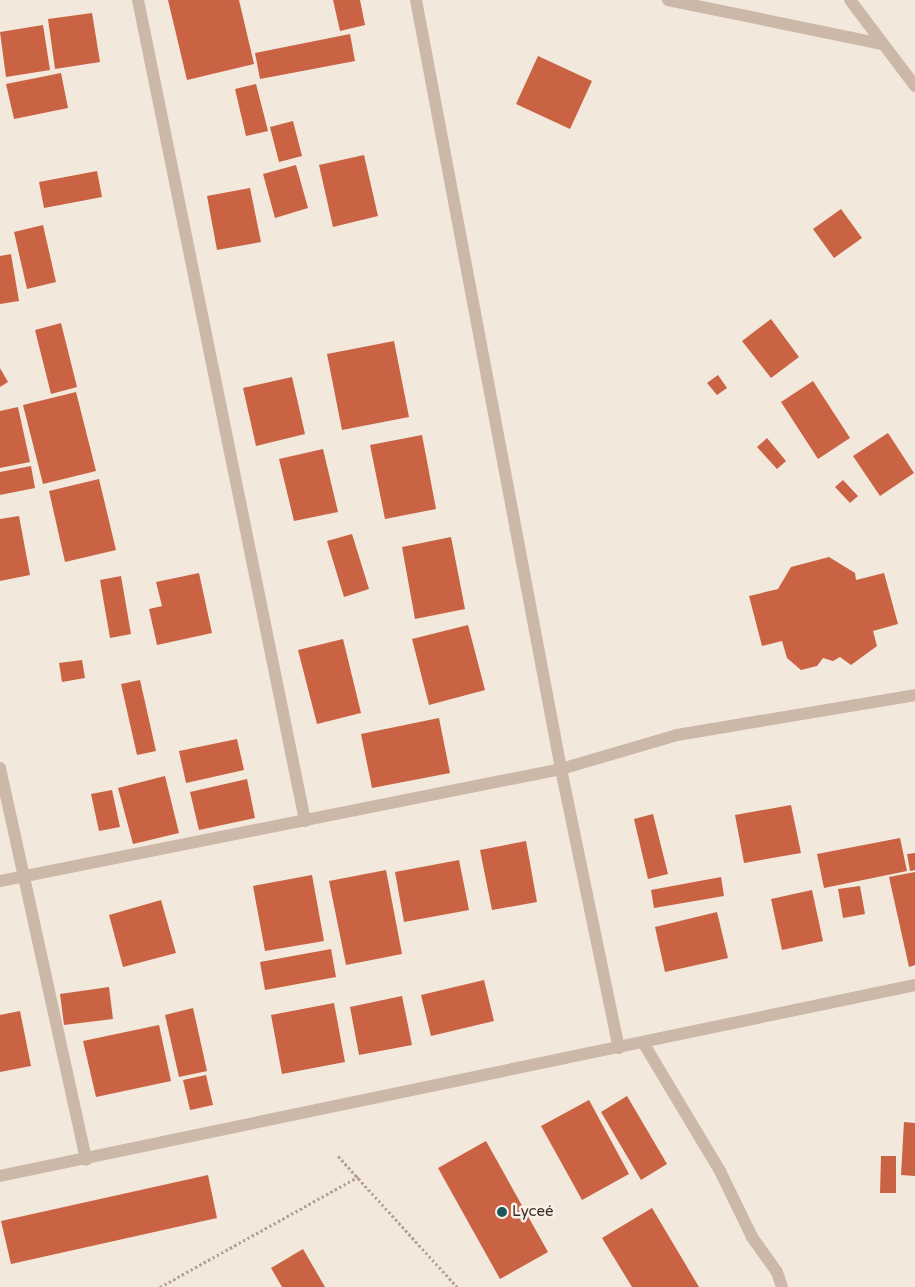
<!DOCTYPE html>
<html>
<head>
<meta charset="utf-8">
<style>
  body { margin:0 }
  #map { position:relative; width:915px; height:1287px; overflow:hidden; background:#f3e8dc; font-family:"Varela Round",sans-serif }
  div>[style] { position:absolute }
  .building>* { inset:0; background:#c96344 }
  .path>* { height:3px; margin-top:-1.5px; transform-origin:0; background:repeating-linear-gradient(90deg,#b7a292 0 2.5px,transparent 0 5px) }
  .minor>* { height:12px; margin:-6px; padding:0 6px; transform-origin:6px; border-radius:6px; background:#ccb8a8 }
  .tertiary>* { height:12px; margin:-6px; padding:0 6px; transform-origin:6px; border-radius:6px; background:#ccb8a8 }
  .dots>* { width:14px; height:14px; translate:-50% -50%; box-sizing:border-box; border:2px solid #faf2e9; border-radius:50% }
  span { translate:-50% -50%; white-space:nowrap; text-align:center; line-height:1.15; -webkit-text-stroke:5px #faf2e9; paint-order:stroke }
  .poi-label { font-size:15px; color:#382d28 }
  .left { translate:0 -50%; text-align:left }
</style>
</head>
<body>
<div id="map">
  <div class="building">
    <i style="clip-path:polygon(168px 0,239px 0,254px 64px,187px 80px)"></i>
    <i style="clip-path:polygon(333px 0,360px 0,365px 25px,340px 31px)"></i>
    <i style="clip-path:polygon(92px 13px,100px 62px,55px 69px,48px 19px)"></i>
    <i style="clip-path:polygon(43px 25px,50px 70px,6px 77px,0 32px)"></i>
    <i style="clip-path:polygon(350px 34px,355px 61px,260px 79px,255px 53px)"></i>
    <i style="clip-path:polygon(538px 56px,592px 81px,570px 129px,516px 104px)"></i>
    <i style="clip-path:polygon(61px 73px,68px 108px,14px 119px,6px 84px)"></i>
    <i style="clip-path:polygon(256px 84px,268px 131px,246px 136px,235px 89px)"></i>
    <i style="clip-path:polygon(293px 121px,302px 156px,279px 162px,270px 127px)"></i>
    <i style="clip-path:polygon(364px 155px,378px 216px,333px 227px,319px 165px)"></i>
    <i style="clip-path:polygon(296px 165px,308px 208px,275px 218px,263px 174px)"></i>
    <i style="clip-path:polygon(97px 171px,102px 197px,44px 208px,39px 182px)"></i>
    <i style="clip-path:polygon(250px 188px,261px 242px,217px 250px,207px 196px)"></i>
    <i style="clip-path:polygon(841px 209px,862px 238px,834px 258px,813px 229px)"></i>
    <i style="clip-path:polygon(43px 225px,56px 282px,27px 289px,14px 232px)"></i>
    <i style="clip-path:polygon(11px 254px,19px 301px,0 304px,0 256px)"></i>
    <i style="clip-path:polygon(771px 319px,799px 357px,771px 378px,742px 341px)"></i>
    <i style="clip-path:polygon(61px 323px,77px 387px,51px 394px,35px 330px)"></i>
    <i style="clip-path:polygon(394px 341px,409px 417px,342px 430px,327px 354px)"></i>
    <i style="clip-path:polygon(0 368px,8px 382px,0 387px)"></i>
    <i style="clip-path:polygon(718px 375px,727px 388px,717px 395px,707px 383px)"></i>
    <i style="clip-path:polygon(292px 377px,305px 434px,256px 446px,243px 388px)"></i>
    <i style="clip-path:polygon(813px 381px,850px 438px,818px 459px,781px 402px)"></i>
    <i style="clip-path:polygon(76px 392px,96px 471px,43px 484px,23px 405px)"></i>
    <i style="clip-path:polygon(18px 407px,30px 462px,0 468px,0 411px)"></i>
    <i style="clip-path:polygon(888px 433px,914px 473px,880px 496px,853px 456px)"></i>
    <i style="clip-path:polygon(422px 435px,436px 509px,385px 519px,370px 445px)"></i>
    <i style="clip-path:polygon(767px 438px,786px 461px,777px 469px,757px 447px)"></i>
    <i style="clip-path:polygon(323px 449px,338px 512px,294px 521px,279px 459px)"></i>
    <i style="clip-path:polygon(31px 466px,35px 488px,0 495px,0 472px)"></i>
    <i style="clip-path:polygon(99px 479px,116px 550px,65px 562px,49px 491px)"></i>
    <i style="clip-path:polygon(843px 480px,858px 496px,850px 503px,835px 487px)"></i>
    <i style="clip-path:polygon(19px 516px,30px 575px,0 581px,0 519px)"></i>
    <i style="clip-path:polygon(352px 534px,369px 589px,344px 597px,327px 541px)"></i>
    <i style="clip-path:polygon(451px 537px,465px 609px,415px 619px,402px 547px)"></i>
    <i style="clip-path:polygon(829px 557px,855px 573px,856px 580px,884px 573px,898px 624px,873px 631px,877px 646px,851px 665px,840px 657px,833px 661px,823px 658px,817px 666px,801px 670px,787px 658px,782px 641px,762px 646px,749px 596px,778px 589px,791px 567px)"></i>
    <i style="clip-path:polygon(199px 573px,212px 633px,157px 645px,149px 609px,162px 606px,156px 582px)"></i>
    <i style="clip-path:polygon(121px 576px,131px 634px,110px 638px,100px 580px)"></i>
    <i style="clip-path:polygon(468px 625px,485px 690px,429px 705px,412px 639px)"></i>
    <i style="clip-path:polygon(343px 639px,361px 713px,317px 724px,298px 650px)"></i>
    <i style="clip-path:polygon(82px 660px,85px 678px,62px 682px,59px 663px)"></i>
    <i style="clip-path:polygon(140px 680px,156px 751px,137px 755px,121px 684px)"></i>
    <i style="clip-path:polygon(439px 718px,450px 773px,372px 788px,361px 734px)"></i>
    <i style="clip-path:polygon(237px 739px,244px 770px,186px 783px,179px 751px)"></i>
    <i style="clip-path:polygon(165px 776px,179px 833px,133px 844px,118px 788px)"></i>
    <i style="clip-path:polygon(247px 779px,255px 818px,199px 830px,190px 792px)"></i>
    <i style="clip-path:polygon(112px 790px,120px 827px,99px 831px,91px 794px)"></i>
    <i style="clip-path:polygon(791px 805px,801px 853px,744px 863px,735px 815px)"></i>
    <i style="clip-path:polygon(653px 814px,668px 874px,648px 879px,634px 819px)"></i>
    <i style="clip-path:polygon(900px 838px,907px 871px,824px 888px,817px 854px)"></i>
    <i style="clip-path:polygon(526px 841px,537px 902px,492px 910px,480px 850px)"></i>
    <i style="clip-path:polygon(915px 853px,915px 870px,910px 871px,907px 854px)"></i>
    <i style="clip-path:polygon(459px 860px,469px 910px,404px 922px,395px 872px)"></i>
    <i style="clip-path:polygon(386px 870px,402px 954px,346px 965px,329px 881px)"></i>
    <i style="clip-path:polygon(915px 872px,915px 965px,909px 967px,889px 877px)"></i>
    <i style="clip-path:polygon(312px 875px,324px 941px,265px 951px,253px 886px)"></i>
    <i style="clip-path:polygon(721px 877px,724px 896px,654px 908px,651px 890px)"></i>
    <i style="clip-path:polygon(860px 886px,865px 914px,843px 918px,838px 889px)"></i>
    <i style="clip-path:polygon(812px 890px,823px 941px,782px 950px,771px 899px)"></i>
    <i style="clip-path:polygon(161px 900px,176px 953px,123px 967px,109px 915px)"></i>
    <i style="clip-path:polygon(717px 912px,728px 958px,665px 972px,655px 927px)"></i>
    <i style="clip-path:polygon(331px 949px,336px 977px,265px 990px,260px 962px)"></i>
    <i style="clip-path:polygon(484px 980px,494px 1021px,431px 1036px,421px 995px)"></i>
    <i style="clip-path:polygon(109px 987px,113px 1019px,64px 1025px,60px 994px)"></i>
    <i style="clip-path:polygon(402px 996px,412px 1045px,359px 1055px,350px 1007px)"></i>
    <i style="clip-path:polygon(334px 1003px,345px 1062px,282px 1074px,271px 1015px)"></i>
    <i style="clip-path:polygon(193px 1008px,207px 1071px,179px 1077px,165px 1015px)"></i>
    <i style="clip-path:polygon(20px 1011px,31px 1066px,0 1072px,0 1015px)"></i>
    <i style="clip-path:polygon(159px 1025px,171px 1081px,96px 1097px,83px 1041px)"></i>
    <i style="clip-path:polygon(206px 1075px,213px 1105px,190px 1110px,183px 1080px)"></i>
    <i style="clip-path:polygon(627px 1096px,667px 1164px,641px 1180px,601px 1112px)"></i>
    <i style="clip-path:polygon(589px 1100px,629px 1174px,582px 1200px,541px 1126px)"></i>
    <i style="clip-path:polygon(904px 1122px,915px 1123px,915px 1176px,901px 1175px)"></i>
    <i style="clip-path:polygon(486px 1141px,548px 1252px,500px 1279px,438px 1168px)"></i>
    <i style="clip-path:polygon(881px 1156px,896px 1156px,896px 1193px,880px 1193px)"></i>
    <i style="clip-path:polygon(208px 1175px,217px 1218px,11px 1264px,1px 1221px)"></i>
    <i style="clip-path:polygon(652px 1208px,699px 1287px,632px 1287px,602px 1238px)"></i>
    <i style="clip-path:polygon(303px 1249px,325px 1287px,282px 1287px,271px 1268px)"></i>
  </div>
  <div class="path">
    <i style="left:338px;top:1156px;width:177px;rotate:47.7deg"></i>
    <i style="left:160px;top:1287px;width:227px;rotate:-29.1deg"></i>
  </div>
  <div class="minor">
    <i style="left:138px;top:0;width:838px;rotate:78.5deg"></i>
    <i style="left:416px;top:0;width:783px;rotate:79.32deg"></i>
    <i style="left:561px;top:769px;width:285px;rotate:78.3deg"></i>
    <i style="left:668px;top:0;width:219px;rotate:11.6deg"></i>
    <i style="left:0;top:768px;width:401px;rotate:77.6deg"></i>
    <i style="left:0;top:881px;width:572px;rotate:-11.29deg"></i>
    <i style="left:561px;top:769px;width:121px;rotate:-16.3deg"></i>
    <i style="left:677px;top:735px;width:241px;rotate:-9.5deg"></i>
    <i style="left:644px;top:1044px;width:148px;rotate:59.1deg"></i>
    <i style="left:720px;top:1171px;width:73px;rotate:64.1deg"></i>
    <i style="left:752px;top:1237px;width:43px;rotate:54.5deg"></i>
    <i style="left:777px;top:1272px;width:16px;rotate:72deg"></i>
    <i style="left:0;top:1176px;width:935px;rotate:-11.79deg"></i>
  </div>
  <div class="tertiary">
    <i style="left:850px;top:0;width:108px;rotate:52.9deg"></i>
  </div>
  <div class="dots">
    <i style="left:502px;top:1212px;background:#1c575b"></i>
  </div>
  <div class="poi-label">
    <span class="left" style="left:512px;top:1212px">Lyceé</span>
  </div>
</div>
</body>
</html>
